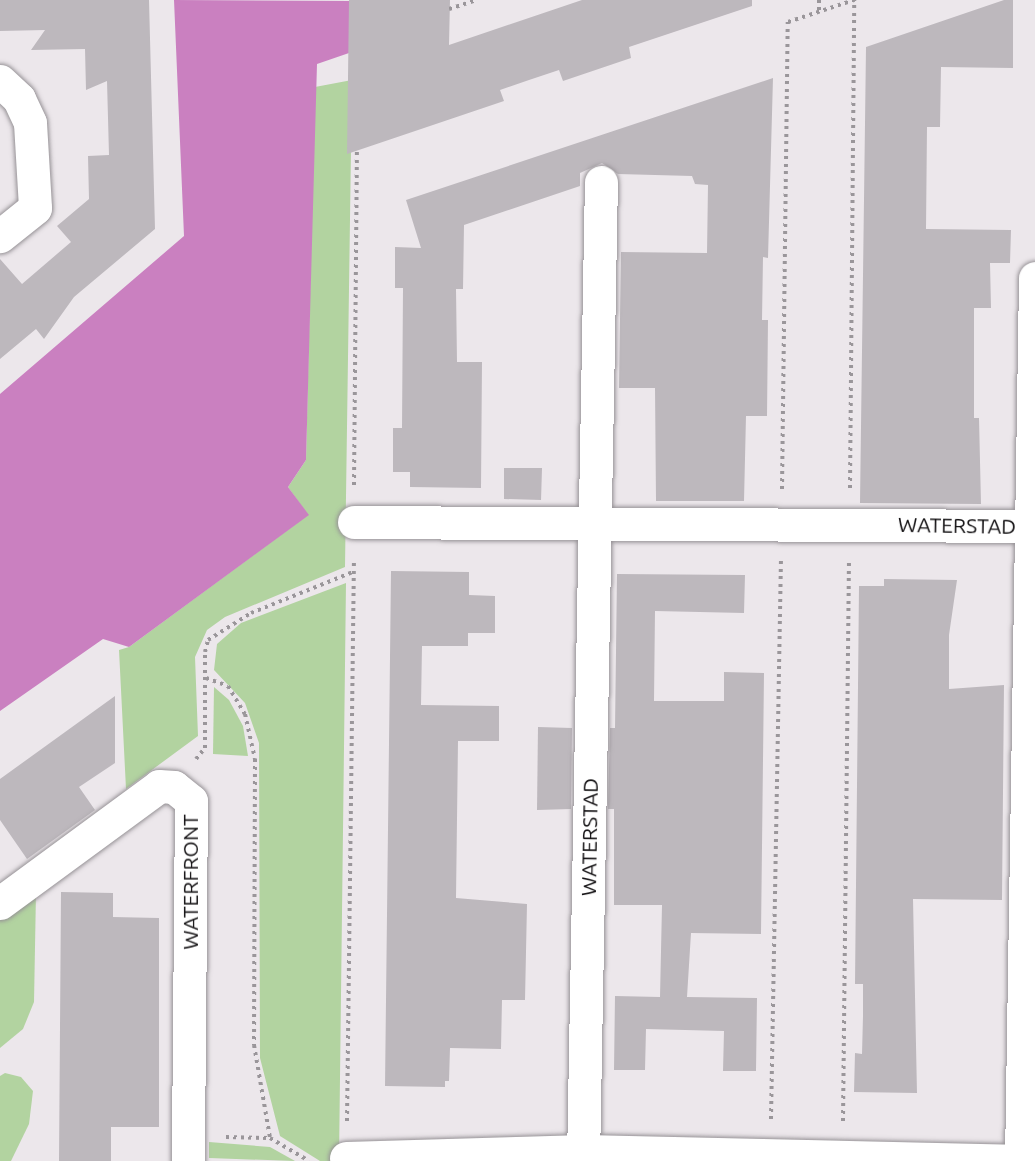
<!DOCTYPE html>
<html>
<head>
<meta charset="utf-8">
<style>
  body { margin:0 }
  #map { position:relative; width:1035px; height:1161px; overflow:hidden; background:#ece7eb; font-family:Ubuntu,sans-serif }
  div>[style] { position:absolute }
  .green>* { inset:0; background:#b2d3a0 }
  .water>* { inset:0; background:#ca80c0 }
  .building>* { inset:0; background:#bdb8bd }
  .path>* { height:4px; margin-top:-2px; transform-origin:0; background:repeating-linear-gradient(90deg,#9a969a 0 3px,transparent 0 7.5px) }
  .roads { filter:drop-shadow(0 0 2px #969296) drop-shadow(0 0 2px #969296) }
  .minor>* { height:33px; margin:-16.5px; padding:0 16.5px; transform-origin:16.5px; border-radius:16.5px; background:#fff }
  span { translate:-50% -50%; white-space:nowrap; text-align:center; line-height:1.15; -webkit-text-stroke:6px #fff; paint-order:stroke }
  .street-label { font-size:21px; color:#151315 }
</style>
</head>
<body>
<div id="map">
  <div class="green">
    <i style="clip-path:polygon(352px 80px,345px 567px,225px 617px,207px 630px,195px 657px,198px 736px,126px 789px,119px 650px,129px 647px,308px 515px,288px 487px,306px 460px,315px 87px)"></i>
    <i style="clip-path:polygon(346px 583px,339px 1161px,320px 1161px,280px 1136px,260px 1058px,259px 743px,245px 703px,214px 670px,217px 644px,241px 623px)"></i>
    <i style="clip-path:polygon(214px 687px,229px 700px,243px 726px,248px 756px,213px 754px)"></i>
    <i style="clip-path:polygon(36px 892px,34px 1002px,23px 1029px,0 1048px,0 919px)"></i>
    <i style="clip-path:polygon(5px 1073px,21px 1077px,33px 1091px,29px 1124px,11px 1161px,0 1161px,0 1076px)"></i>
    <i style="clip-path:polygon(209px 1142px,270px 1147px,295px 1161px,209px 1158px)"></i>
  </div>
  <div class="water">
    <i style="clip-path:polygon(174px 0,349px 1px,349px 53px,317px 64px,306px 460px,288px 487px,309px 515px,129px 647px,103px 639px,0 711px,0 394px,184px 236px)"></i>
  </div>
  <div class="building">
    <i style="clip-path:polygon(0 0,149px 0,155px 229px,74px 297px,44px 339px,36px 329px,0 359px,0 259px,22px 284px,71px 242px,57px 226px,89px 199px,88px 156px,109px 155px,107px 81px,86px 90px,85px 49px,31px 50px,45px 30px,0 31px)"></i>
    <i style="clip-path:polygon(349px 0,450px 0,449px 45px,582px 0,752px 0,752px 6px,629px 47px,631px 58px,563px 81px,559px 70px,529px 80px,500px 90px,504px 101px,347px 154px)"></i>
    <i style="clip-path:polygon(1004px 0,1013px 0,1013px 68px,941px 67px,940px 127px,927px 127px,926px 229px,1011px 230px,1010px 263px,990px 263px,991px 308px,974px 308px,974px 418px,979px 418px,981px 504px,860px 503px,866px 47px)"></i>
    <i style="clip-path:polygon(773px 78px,768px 258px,763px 257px,762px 320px,768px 320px,767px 416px,746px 416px,744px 501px,656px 501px,655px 388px,619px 388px,621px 252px,707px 253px,708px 185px,695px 184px,692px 176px,618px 174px,602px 163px,580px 173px,580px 186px,464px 225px,463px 289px,456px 289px,457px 362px,482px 362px,481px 488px,410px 487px,410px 472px,393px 472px,393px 428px,402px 428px,403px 288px,395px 288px,395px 247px,421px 248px,406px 200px)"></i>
    <i style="clip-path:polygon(504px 468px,542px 468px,541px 500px,504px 499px)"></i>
    <i style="clip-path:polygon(391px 571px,469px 572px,469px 595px,495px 596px,495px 633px,468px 633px,468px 646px,422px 646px,421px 705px,499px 706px,499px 741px,458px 741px,456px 898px,527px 904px,525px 1000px,502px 1000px,501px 1049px,450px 1048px,449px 1081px,445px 1081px,445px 1087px,385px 1086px)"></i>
    <i style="clip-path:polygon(617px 574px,745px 575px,744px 613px,655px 611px,654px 701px,724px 701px,724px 672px,764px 673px,761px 934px,691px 933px,687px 997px,757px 998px,756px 1071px,723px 1071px,724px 1031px,646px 1029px,645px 1070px,614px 1070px,615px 996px,660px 997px,662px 905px,614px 905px,614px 809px,608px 809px,610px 728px,615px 728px)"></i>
    <i style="clip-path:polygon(884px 579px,957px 580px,949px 635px,949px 689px,1004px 685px,1002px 900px,913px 899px,917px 1093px,854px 1092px,855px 1053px,862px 1054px,863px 1016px,863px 984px,855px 984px,859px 586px,884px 586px)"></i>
    <i style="clip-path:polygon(115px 696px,115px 763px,79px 787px,95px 810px,27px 859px,0 820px,0 779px)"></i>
    <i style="clip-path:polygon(538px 727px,572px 728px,571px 809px,537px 810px)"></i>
    <i style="clip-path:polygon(61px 892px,113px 893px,113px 917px,159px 918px,159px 1127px,111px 1127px,111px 1161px,59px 1161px)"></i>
  </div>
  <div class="path">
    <i style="left:819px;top:0;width:12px;rotate:90deg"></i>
    <i style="left:449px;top:9px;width:28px;rotate:-18deg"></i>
    <i style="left:354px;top:485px;width:335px;rotate:-89.5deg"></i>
    <i style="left:850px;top:488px;width:488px;rotate:-89.5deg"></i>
    <i style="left:782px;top:489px;width:467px;rotate:-89.3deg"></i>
    <i style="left:788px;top:22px;width:70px;rotate:-18.4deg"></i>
    <i style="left:206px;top:678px;width:23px;rotate:20deg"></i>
    <i style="left:228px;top:686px;width:33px;rotate:59deg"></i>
    <i style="left:245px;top:714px;width:46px;rotate:77.5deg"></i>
    <i style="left:255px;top:759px;width:286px;rotate:90.2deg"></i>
    <i style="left:254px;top:1045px;width:94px;rotate:80.2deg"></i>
    <i style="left:196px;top:759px;width:14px;rotate:-51deg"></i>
    <i style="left:205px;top:748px;width:96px;rotate:-90deg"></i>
    <i style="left:205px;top:652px;width:12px;rotate:-76deg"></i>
    <i style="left:208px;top:640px;width:51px;rotate:-32.1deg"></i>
    <i style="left:251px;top:613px;width:110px;rotate:-21.9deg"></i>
    <i style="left:771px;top:1119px;width:560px;rotate:-88.98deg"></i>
    <i style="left:347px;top:1121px;width:562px;rotate:-89.29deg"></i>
    <i style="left:843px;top:1121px;width:559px;rotate:-89.39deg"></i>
    <i style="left:226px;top:1137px;width:44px;rotate:1.3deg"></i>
    <i style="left:270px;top:1138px;width:45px;rotate:30.5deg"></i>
  </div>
  <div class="roads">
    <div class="minor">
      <i style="left:0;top:81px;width:26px;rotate:43deg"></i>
      <i style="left:19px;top:99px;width:26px;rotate:65deg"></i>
      <i style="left:30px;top:123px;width:85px;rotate:86.6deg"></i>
      <i style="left:35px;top:208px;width:45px;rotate:141.3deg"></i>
      <i style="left:354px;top:522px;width:681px;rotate:0.34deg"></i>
      <i style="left:0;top:903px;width:197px;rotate:-36.3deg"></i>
      <i style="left:159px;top:786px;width:15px;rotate:4deg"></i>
      <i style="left:174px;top:787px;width:22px;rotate:39deg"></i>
      <i style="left:191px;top:801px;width:360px;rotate:90.5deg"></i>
      <i style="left:346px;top:1158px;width:238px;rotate:-1.7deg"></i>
      <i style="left:584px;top:1151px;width:451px;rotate:1.3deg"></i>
      <i style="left:583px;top:1161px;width:979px;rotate:-88.95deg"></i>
      <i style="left:1021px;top:1161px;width:883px;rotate:-89.09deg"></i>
    </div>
  </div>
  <div class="street-label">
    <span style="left:957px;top:525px;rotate:1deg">WATERSTAD</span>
    <span style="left:589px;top:837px;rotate:-89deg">WATERSTAD</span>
    <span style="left:190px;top:882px;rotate:-90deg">WATERFRONT</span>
  </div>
</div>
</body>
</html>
